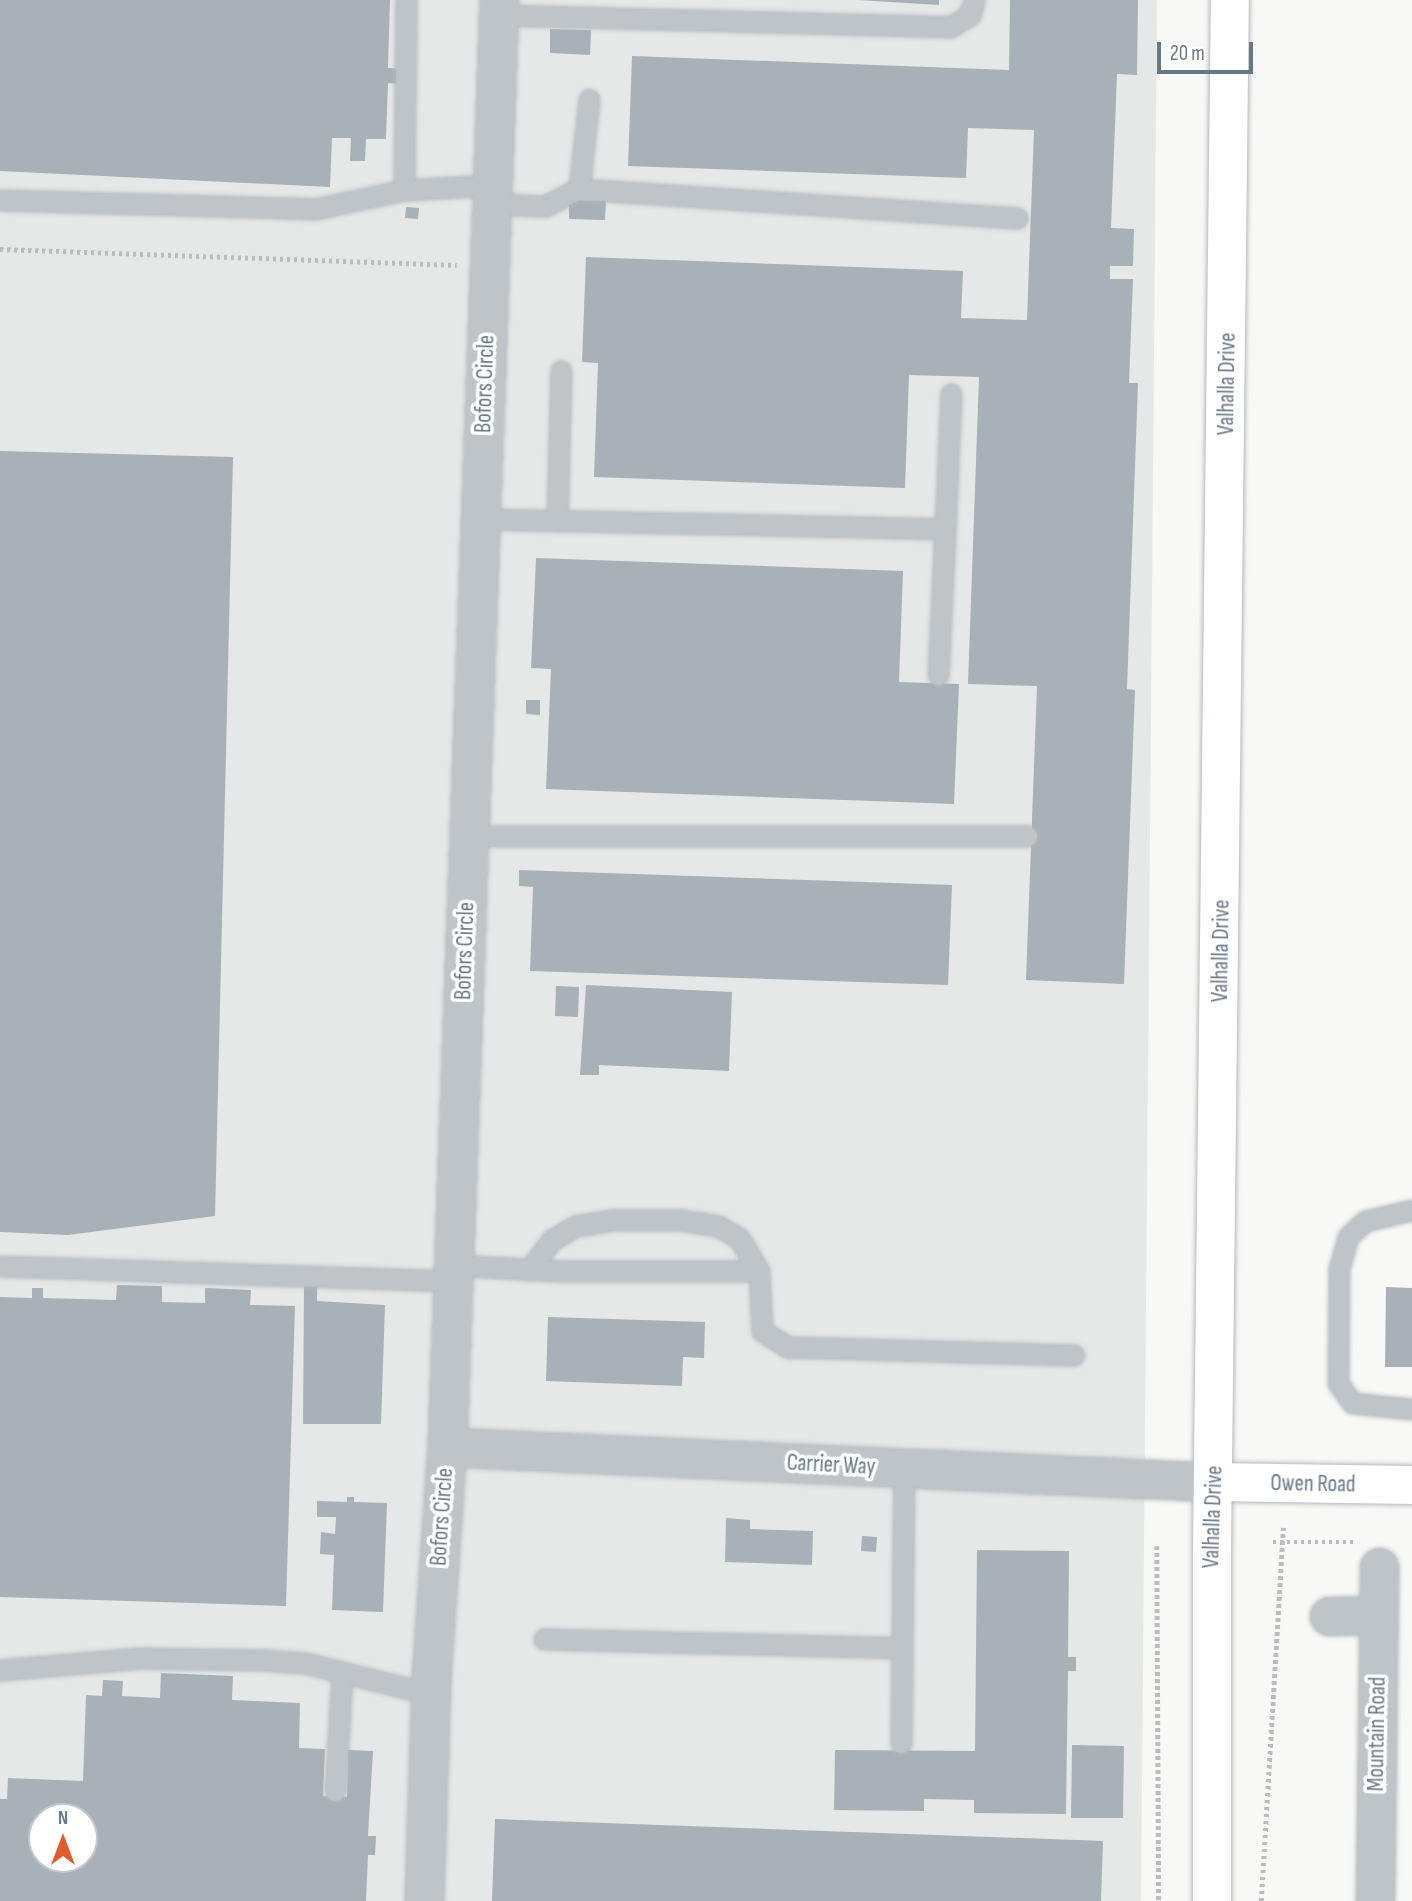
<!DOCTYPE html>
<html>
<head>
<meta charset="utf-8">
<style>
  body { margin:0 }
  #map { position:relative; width:1412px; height:1901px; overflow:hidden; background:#f8f8f6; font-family:"Sofia Sans Condensed",sans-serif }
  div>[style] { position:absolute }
  .built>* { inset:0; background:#e6e7e7 }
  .building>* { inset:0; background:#a8b1b7 }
  .path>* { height:4.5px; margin-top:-2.25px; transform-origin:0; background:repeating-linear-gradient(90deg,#b9bdc0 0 3.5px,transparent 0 7px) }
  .roads { filter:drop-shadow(0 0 2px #b4b9be) drop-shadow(0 0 2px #b4b9be) }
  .lane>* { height:19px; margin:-9.5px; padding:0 9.5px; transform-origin:9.5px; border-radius:9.5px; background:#bfc4c8 }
  .street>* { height:37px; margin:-18.5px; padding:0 18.5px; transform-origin:18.5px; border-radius:18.5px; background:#bfc4c8 }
  .secondary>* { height:38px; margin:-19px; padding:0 19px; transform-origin:19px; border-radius:19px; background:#fff }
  span { translate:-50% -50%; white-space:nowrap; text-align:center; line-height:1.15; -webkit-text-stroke:7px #fff; paint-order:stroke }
  .street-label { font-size:23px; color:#677886 }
  .north { position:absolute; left:28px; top:1803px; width:70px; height:70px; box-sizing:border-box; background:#fff; border:2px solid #c2c9cf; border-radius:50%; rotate:0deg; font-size:19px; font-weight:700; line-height:28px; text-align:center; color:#677886 }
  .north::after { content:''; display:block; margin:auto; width:24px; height:32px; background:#e25b2c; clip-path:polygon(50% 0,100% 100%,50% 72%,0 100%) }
  .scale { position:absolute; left:1157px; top:42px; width:96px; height:32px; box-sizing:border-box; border:4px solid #677886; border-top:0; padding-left:9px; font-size:21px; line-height:24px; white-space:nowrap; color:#677886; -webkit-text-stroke:5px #fff; paint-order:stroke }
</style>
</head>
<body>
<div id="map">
  <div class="built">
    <i style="clip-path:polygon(evenodd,0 0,1157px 0,1141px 1901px,0 1901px,0 0,42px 1817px,84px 1817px,84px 1859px,42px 1859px,42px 1817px)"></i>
  </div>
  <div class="building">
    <i style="clip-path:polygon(0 0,390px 0,388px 68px,412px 69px,411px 85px,388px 83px,386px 139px,366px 139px,365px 161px,350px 161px,351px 138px,332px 138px,330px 187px,0 171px)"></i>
    <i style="clip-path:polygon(858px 0,939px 0,939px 5px)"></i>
    <i style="clip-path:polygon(1010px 0,1138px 0,1137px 75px,1117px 74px,1111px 228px,1134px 229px,1133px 266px,1110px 266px,1110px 279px,1133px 279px,1129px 383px,1138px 383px,1127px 689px,1135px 690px,1124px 984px,1026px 980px,1037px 686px,968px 684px,979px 377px,909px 375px,905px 488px,594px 477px,598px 363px,582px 362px,586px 257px,963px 271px,961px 318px,1027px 320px,1034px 130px,968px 128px,966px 178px,628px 166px,632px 56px,1009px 70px)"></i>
    <i style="clip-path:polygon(550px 29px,591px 30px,590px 55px,550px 53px)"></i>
    <i style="clip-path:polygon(569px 200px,606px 201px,605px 220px,569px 219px)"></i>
    <i style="clip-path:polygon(406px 207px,419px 208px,418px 219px,405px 218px)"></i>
    <i style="clip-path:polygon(0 451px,233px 457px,215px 1216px,68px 1235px,0 1232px)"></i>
    <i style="clip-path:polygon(536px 558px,903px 571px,899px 682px,959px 684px,954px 804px,546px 789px,551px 669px,531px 668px)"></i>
    <i style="clip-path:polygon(526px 700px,540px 700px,540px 715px,526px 714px)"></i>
    <i style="clip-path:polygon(519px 870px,952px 885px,948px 985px,530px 971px,533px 887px,519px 886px)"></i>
    <i style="clip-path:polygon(586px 985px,732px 992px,729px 1071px,599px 1065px,599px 1075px,580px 1075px)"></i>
    <i style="clip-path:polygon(556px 986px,579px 987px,578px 1017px,555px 1016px)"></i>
    <i style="clip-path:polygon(117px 1285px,162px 1286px,162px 1302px,205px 1303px,205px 1288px,251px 1290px,250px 1305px,295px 1306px,286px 1606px,0 1597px,0 1297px,32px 1298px,32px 1288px,43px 1288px,43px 1298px,116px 1300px)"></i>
    <i style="clip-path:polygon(304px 1286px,317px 1286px,317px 1301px,385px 1305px,381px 1424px,303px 1424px)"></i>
    <i style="clip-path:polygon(1386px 1287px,1412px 1288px,1412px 1367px,1385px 1367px)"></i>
    <i style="clip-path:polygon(548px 1317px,705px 1322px,704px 1358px,683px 1357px,682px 1386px,546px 1381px)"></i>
    <i style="clip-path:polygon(347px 1497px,354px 1497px,354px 1502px,387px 1503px,383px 1612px,332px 1610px,334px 1555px,320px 1554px,321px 1532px,335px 1534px,336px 1517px,317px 1517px,317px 1501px,347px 1502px)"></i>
    <i style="clip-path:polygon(726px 1518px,750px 1520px,750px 1529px,813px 1531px,812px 1565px,725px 1562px)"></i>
    <i style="clip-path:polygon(862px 1536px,877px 1537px,876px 1552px,861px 1551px)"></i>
    <i style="clip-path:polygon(977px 1550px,1069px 1551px,1068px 1657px,1076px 1657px,1076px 1671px,1068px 1671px,1066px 1814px,974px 1813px,974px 1800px,924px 1799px,924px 1811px,834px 1810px,835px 1750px,975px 1751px)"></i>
    <i style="clip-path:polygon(evenodd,161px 1673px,233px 1676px,232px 1700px,300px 1703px,299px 1748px,325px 1749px,323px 1796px,347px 1797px,348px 1750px,373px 1751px,368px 1836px,376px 1836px,375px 1855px,368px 1855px,366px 1901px,0 1901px,0 1799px,7px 1799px,8px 1778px,83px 1781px,86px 1695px,102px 1696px,103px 1680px,123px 1681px,122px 1696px,160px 1698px,161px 1673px,42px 1817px,84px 1817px,84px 1859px,42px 1859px,42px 1817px)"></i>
    <i style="clip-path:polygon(1072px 1745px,1124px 1746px,1123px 1818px,1071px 1818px)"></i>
    <i style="clip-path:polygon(495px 1819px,1103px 1841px,1101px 1901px,492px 1901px)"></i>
  </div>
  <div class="path">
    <i style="left:0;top:249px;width:457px;rotate:2deg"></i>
    <i style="left:1273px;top:1542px;width:83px"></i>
    <i style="left:1157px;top:1546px;width:355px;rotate:89.7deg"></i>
    <i style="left:1261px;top:1901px;width:374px;rotate:-86.6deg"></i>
  </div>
  <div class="roads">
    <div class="lane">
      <i style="left:498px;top:15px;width:452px;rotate:1.5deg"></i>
      <i style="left:950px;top:27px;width:23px;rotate:-31deg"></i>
      <i style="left:970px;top:15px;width:16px;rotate:-75deg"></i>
      <i style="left:579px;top:189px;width:90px;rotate:-83.6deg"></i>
      <i style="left:404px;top:190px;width:190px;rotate:-89.4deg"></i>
      <i style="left:0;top:200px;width:315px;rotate:1.6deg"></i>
      <i style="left:315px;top:209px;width:91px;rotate:-12.1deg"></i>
      <i style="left:404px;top:190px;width:88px;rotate:-3.3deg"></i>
      <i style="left:491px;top:204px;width:54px;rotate:2.1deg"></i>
      <i style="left:545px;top:206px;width:38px;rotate:-27deg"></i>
      <i style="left:579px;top:189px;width:439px;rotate:3.8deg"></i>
      <i style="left:480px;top:519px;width:465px;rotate:1.2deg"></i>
      <i style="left:945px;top:529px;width:146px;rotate:92.7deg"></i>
      <i style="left:557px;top:521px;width:150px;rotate:-88.5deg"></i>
      <i style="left:945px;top:529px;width:135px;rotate:-87.5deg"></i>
      <i style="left:468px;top:836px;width:559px"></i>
      <i style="left:1412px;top:1210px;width:48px;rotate:166.8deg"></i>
      <i style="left:1365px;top:1221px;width:23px;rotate:137deg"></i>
      <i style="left:1348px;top:1237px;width:32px;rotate:106deg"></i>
      <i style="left:1339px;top:1268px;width:115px;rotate:90.5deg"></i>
      <i style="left:1338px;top:1383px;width:24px;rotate:55deg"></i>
      <i style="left:1352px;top:1403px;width:60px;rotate:5.7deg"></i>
      <i style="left:454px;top:1265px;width:105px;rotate:3.3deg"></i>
      <i style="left:559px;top:1271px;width:200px"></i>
      <i style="left:0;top:1266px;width:453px;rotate:1.9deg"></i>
      <i style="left:529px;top:1270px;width:38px;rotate:-53deg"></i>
      <i style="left:552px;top:1240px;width:27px;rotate:-31deg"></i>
      <i style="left:575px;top:1226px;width:39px;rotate:-9deg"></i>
      <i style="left:614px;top:1220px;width:66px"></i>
      <i style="left:680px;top:1220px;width:38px;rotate:9deg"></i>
      <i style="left:718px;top:1226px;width:24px;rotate:30deg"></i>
      <i style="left:739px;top:1238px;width:39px;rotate:59deg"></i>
      <i style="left:759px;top:1271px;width:60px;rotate:87.1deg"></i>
      <i style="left:762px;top:1331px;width:31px;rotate:32deg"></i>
      <i style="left:788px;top:1347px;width:286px;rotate:1.6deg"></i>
      <i style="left:544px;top:1639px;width:358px;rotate:1.4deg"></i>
      <i style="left:0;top:1670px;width:141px;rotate:-4.9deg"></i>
      <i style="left:140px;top:1658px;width:122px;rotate:0.9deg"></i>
      <i style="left:262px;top:1660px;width:43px;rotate:4deg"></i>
      <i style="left:305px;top:1663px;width:129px;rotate:13.9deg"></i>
      <i style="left:901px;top:1743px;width:275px;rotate:-89.4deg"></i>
      <i style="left:335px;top:1791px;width:117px;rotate:-86.6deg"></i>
    </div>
    <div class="street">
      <i style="left:447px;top:1447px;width:768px;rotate:2.61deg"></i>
      <i style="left:1329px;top:1616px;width:49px;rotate:-1.2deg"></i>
      <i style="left:424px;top:1901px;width:222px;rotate:-88.2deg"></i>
      <i style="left:431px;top:1679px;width:233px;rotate:-86.1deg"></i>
      <i style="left:447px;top:1447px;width:1448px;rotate:-87.94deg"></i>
      <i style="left:1375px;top:1901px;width:334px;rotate:-89.3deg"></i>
    </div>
    <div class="secondary">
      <i style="left:1214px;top:1482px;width:198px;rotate:0.9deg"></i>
      <i style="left:1212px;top:1901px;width:350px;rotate:-90deg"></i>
      <i style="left:1212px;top:1551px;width:1551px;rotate:-89.34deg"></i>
    </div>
  </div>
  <div class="street-label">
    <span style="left:485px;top:384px;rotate:-88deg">Bofors Circle</span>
    <span style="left:1227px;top:384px;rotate:-89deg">Valhalla Drive</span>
    <span style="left:465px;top:951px;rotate:-88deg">Bofors Circle</span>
    <span style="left:1221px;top:951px;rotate:-89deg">Valhalla Drive</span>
    <span style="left:831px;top:1465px;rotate:3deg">Carrier Way</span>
    <span style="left:1313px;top:1484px;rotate:1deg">Owen Road</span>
    <span style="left:442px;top:1517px;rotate:-86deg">Bofors Circle</span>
    <span style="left:1213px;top:1517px;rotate:-88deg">Valhalla Drive</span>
    <span style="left:1377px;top:1734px;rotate:-89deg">Mountain Road</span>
  </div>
  <div class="north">N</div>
  <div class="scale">20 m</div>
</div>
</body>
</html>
